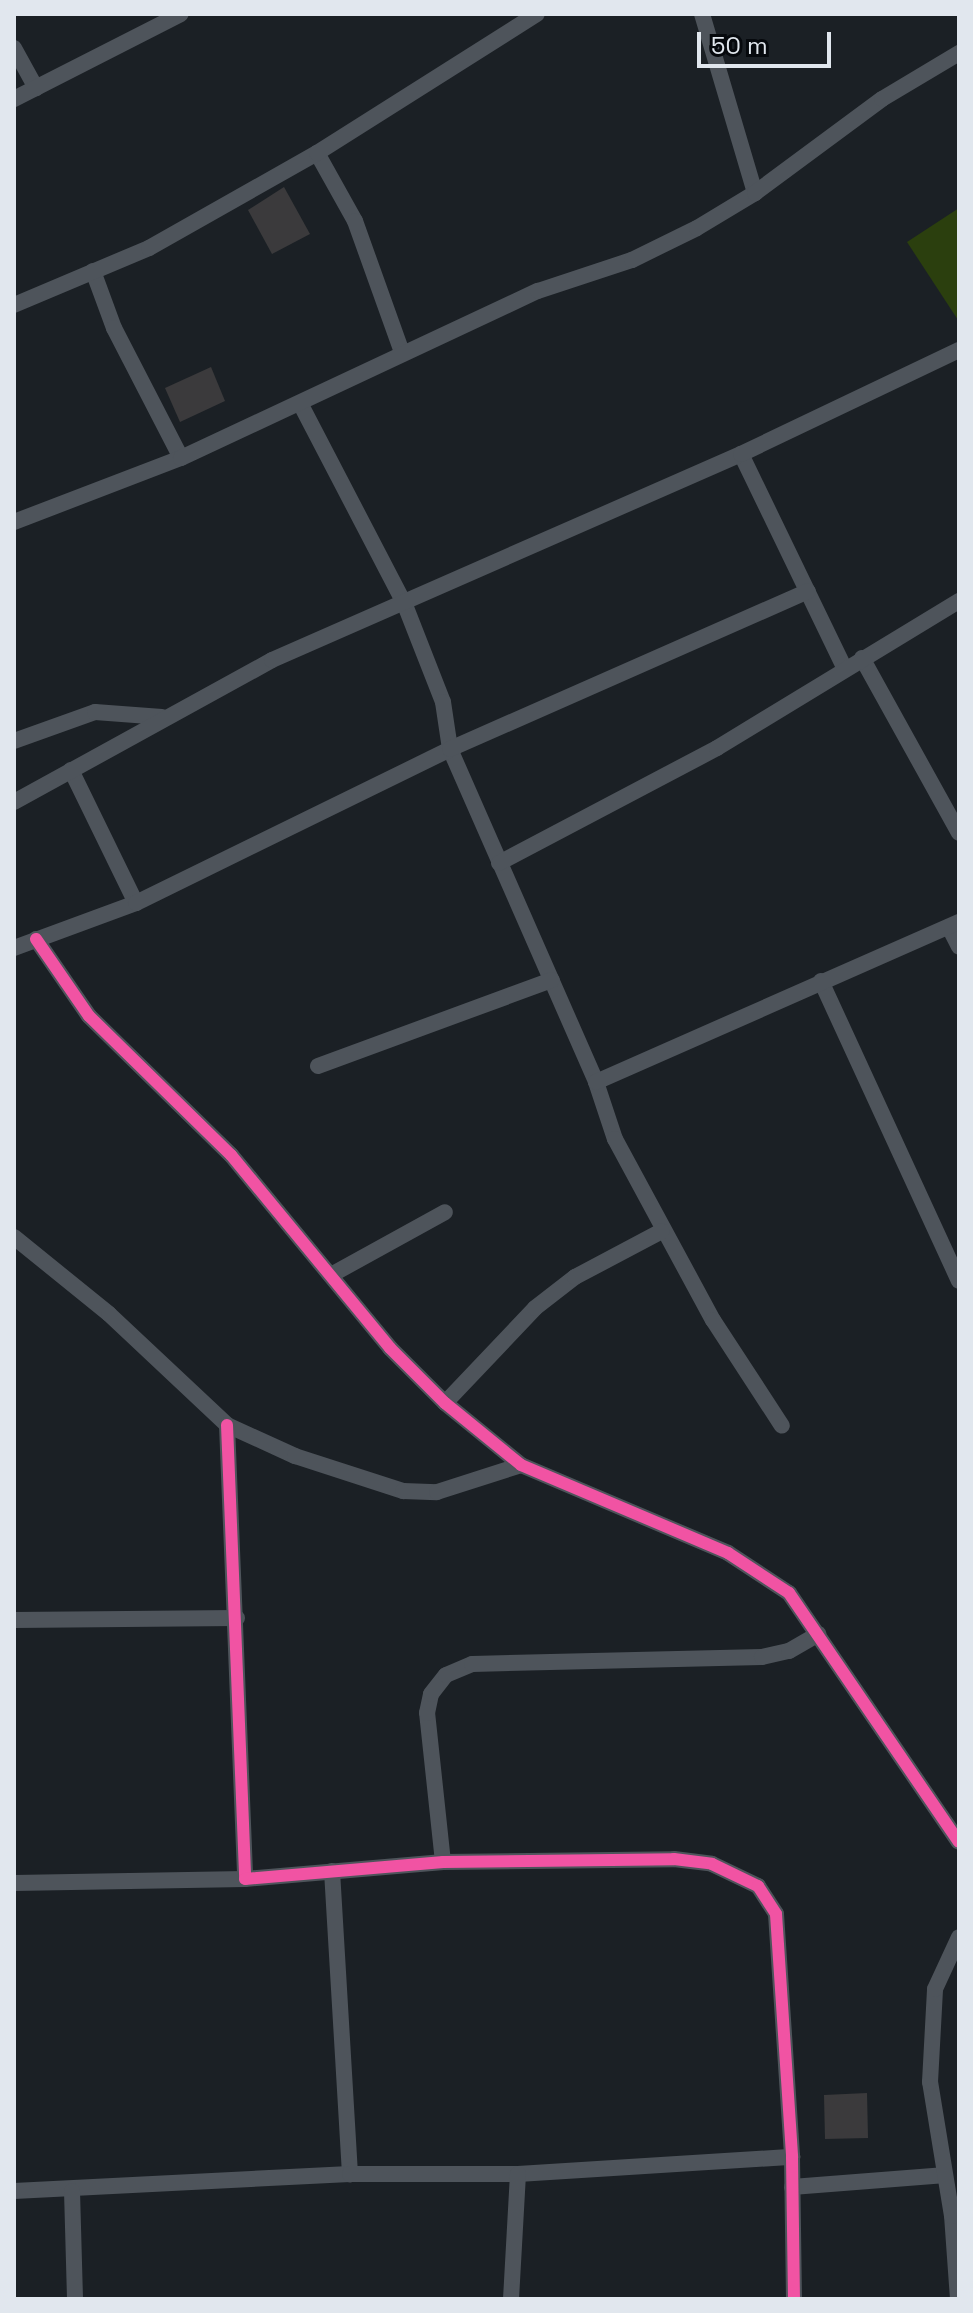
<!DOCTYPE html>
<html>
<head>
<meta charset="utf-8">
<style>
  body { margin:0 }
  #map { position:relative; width:973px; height:2313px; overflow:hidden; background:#1b2025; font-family:"Space Grotesk",sans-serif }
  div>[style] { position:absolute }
  .green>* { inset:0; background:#2b3f0e }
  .building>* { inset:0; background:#3b3a3c }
  .minor>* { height:16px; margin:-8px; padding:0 8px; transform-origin:8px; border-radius:8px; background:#4e545b }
  .cycleway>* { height:12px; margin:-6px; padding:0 6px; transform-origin:6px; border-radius:6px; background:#f153a3 }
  span { translate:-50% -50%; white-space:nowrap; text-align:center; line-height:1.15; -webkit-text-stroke:6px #06090d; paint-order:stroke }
  .frame { position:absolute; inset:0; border:16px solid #e1e7ee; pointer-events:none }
  .scale { position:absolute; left:697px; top:32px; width:134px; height:36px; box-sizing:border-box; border:4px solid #e1e7ee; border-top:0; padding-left:10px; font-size:24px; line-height:28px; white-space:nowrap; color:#e1e7ee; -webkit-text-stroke:6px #06090d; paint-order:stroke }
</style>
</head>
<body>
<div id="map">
  <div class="green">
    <i style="clip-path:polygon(959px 208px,959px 320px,958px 320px,907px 242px)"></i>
  </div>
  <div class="building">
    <i style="clip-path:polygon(284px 187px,310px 234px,272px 254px,248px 210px)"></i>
    <i style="clip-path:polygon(211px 367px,225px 401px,180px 422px,165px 388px)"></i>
    <i style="clip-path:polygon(867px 2093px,868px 2138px,825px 2139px,824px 2095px)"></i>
  </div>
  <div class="minor">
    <i style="left:702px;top:14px;width:187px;rotate:73.5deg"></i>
    <i style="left:14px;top:48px;width:46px;rotate:61.2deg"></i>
    <i style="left:14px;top:99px;width:187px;rotate:-27deg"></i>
    <i style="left:317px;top:153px;width:78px;rotate:60.8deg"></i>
    <i style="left:355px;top:221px;width:139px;rotate:70.3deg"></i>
    <i style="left:93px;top:271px;width:61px;rotate:69.8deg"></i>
    <i style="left:114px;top:328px;width:146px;rotate:62.7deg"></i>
    <i style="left:14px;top:305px;width:147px;rotate:-22.9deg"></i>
    <i style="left:149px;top:248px;width:193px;rotate:-29.5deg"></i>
    <i style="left:317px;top:153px;width:260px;rotate:-32.3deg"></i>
    <i style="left:301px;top:405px;width:225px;rotate:62.5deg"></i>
    <i style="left:405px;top:605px;width:104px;rotate:68.6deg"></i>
    <i style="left:443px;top:702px;width:48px;rotate:81.5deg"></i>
    <i style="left:450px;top:749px;width:364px;rotate:66.3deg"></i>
    <i style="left:596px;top:1082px;width:60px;rotate:71.6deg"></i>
    <i style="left:615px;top:1139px;width:206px;rotate:61.6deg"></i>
    <i style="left:713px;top:1320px;width:126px;rotate:56.9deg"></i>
    <i style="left:741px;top:454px;width:239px;rotate:64.2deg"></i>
    <i style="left:14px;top:522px;width:179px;rotate:-21deg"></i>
    <i style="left:181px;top:458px;width:394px;rotate:-25.1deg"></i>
    <i style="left:538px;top:291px;width:99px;rotate:-18.3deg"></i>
    <i style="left:632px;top:260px;width:72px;rotate:-26.2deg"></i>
    <i style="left:697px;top:228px;width:68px;rotate:-31.1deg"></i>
    <i style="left:755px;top:193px;width:158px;rotate:-36.5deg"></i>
    <i style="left:882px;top:99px;width:90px;rotate:-30.9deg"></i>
    <i style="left:862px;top:658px;width:200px;rotate:61deg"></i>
    <i style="left:14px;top:741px;width:86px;rotate:-19.7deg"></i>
    <i style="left:95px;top:712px;width:67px;rotate:4.3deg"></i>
    <i style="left:71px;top:770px;width:148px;rotate:64deg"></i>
    <i style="left:14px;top:802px;width:294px;rotate:-28.8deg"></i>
    <i style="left:272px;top:660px;width:512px;rotate:-23.71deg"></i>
    <i style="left:741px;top:454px;width:242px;rotate:-25.5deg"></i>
    <i style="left:499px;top:863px;width:246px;rotate:-27.8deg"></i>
    <i style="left:717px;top:748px;width:283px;rotate:-31.3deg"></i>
    <i style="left:949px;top:927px;width:22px;rotate:63deg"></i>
    <i style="left:36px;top:939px;width:93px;rotate:55.5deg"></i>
    <i style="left:89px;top:1016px;width:199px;rotate:44.4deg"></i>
    <i style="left:231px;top:1155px;width:250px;rotate:50.5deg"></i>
    <i style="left:390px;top:1348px;width:78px;rotate:45deg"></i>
    <i style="left:445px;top:1403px;width:98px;rotate:39.2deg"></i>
    <i style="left:521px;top:1465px;width:225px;rotate:23deg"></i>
    <i style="left:728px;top:1553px;width:73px;rotate:33.3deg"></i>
    <i style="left:789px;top:1593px;width:301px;rotate:55.7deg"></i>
    <i style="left:14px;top:948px;width:130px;rotate:-20.2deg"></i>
    <i style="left:136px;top:903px;width:350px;rotate:-26.1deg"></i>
    <i style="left:450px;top:749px;width:391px;rotate:-23.8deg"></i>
    <i style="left:821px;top:981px;width:330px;rotate:65.3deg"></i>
    <i style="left:318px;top:1066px;width:249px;rotate:-20.2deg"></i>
    <i style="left:596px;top:1082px;width:397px;rotate:-23.8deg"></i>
    <i style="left:14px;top:1237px;width:122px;rotate:39deg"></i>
    <i style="left:109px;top:1314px;width:162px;rotate:43.2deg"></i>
    <i style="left:227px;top:1425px;width:75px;rotate:24.5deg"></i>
    <i style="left:295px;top:1456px;width:114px;rotate:18deg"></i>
    <i style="left:403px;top:1491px;width:34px;rotate:2deg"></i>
    <i style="left:437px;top:1492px;width:88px;rotate:-17.8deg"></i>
    <i style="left:331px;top:1275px;width:130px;rotate:-28.9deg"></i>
    <i style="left:445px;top:1403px;width:131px;rotate:-46.5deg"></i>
    <i style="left:535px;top:1308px;width:51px;rotate:-37.8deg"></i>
    <i style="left:575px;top:1277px;width:98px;rotate:-27.9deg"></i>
    <i style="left:227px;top:1425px;width:454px;rotate:87.7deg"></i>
    <i style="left:245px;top:1879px;width:199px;rotate:-4.9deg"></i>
    <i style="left:443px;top:1862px;width:231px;rotate:-0.7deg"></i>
    <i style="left:674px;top:1859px;width:38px;rotate:7deg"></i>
    <i style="left:712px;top:1864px;width:51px;rotate:25.6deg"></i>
    <i style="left:758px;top:1886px;width:33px;rotate:57deg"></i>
    <i style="left:776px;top:1914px;width:244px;rotate:86.2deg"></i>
    <i style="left:792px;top:2157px;width:142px;rotate:89.2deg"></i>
    <i style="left:14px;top:1620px;width:223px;rotate:-0.5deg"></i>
    <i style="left:443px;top:1862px;width:150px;rotate:-96.1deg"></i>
    <i style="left:427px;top:1713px;width:19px;rotate:-78deg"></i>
    <i style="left:431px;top:1694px;width:24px;rotate:-52deg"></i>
    <i style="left:446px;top:1675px;width:28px;rotate:-23deg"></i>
    <i style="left:472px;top:1664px;width:290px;rotate:-1.4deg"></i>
    <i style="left:762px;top:1657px;width:28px;rotate:-13deg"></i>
    <i style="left:789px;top:1651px;width:34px;rotate:-30deg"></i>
    <i style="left:332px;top:1871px;width:304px;rotate:86.6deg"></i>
    <i style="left:14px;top:1883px;width:231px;rotate:-1deg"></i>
    <i style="left:792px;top:2187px;width:151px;rotate:-4.5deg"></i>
    <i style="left:14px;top:2191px;width:336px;rotate:-2.9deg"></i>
    <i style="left:350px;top:2174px;width:168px"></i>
    <i style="left:518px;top:2174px;width:275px;rotate:-3.6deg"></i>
    <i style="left:72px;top:2191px;width:108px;rotate:88.4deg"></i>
    <i style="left:511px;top:2299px;width:125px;rotate:-86.8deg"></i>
    <i style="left:958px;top:2299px;width:83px;rotate:-94.1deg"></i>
    <i style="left:952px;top:2216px;width:136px;rotate:-99.3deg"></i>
    <i style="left:930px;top:2082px;width:93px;rotate:-86.9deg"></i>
    <i style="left:935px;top:1989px;width:57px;rotate:-65.2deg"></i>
  </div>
  <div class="cycleway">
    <i style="left:36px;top:939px;width:93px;rotate:55.5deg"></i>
    <i style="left:89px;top:1016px;width:199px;rotate:44.4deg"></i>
    <i style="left:231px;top:1155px;width:250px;rotate:50.5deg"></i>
    <i style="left:390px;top:1348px;width:78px;rotate:45deg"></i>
    <i style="left:445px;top:1403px;width:98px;rotate:39.2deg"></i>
    <i style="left:521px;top:1465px;width:225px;rotate:23deg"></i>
    <i style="left:728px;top:1553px;width:73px;rotate:33.3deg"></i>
    <i style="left:789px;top:1593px;width:301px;rotate:55.7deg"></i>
    <i style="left:227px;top:1425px;width:454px;rotate:87.7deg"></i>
    <i style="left:245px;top:1879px;width:199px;rotate:-4.9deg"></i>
    <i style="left:443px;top:1862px;width:231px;rotate:-0.7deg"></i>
    <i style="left:674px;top:1859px;width:38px;rotate:7deg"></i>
    <i style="left:712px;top:1864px;width:51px;rotate:25.6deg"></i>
    <i style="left:758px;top:1886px;width:33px;rotate:57deg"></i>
    <i style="left:776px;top:1914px;width:244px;rotate:86.2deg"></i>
    <i style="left:792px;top:2157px;width:142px;rotate:89.2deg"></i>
  </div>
  <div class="frame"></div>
  <div class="scale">50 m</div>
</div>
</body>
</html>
